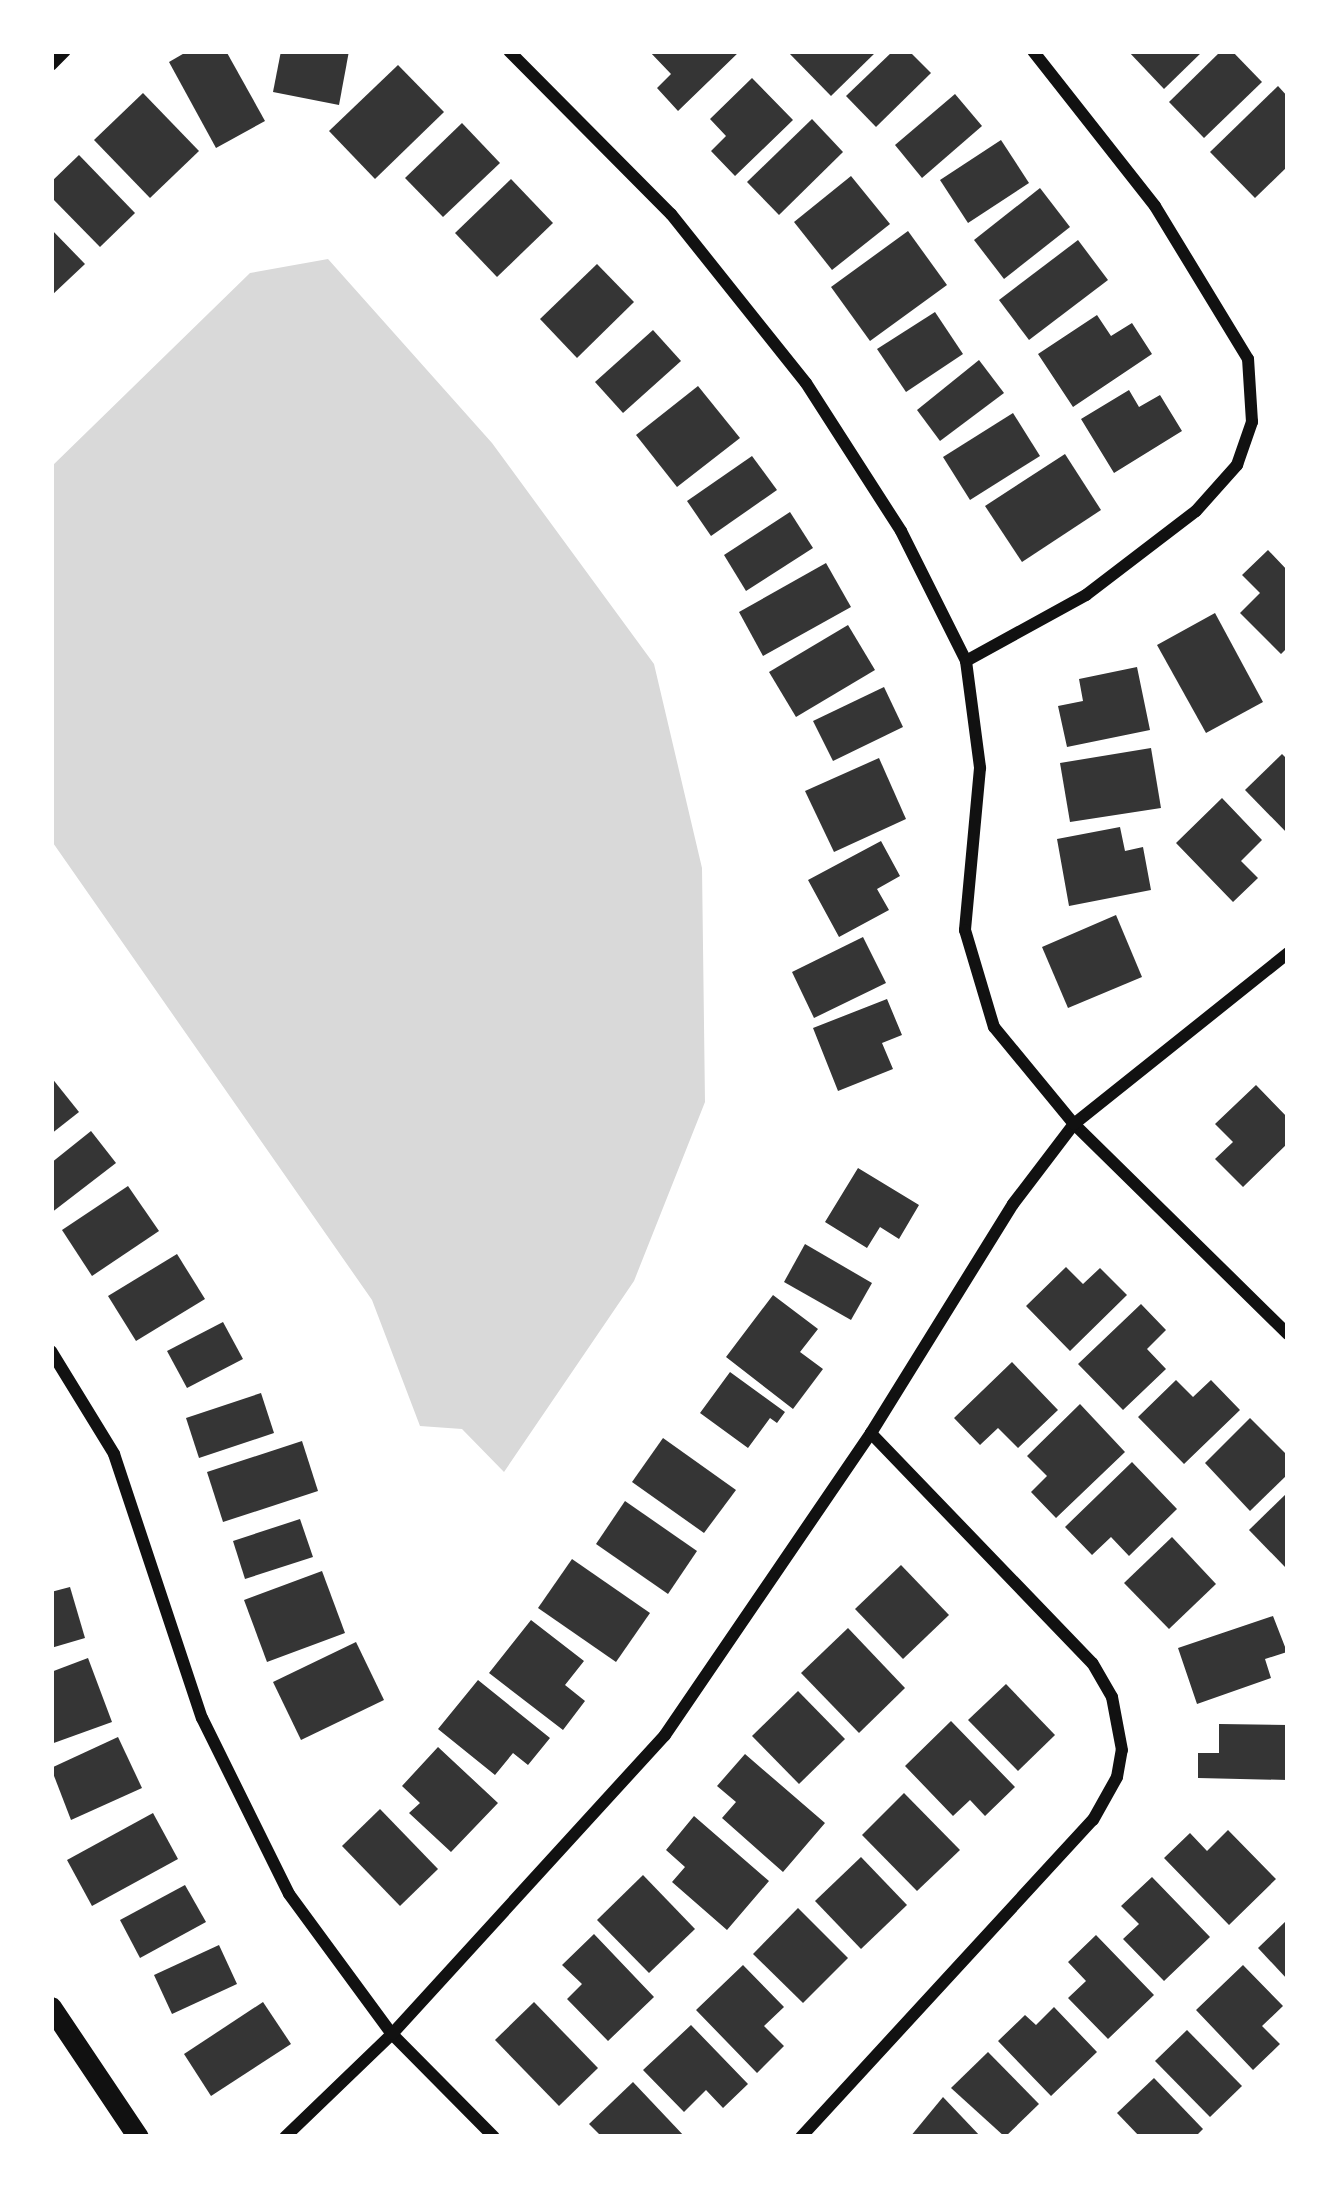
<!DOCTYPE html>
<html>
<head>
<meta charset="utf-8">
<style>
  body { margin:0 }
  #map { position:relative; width:1339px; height:2188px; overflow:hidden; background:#fff; font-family:"Fira Sans Condensed",sans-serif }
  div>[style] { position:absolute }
  .water>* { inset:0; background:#d9d9d9 }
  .building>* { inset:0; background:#353535 }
  .minor>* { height:12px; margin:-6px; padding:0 6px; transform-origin:6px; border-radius:6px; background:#111 }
  .tertiary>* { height:21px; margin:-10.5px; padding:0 10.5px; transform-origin:10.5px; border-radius:10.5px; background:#111 }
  span { translate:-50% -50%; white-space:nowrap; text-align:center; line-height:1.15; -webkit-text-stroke:12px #fff; paint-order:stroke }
  .frame { position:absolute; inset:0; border:54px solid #fff; pointer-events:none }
</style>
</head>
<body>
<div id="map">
  <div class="water">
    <i style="clip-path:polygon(328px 259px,492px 443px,654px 664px,702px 868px,705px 1102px,634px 1281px,504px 1472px,462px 1429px,420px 1426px,372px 1300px,51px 840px,51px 467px,250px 273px)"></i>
  </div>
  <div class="building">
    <i style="clip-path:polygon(188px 51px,226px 51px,265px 121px,216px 148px,169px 62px)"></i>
    <i style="clip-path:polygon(281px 51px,349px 51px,339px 105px,273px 92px)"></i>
    <i style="clip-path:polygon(649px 51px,740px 51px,678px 111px,657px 88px,671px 74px)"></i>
    <i style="clip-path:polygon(787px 51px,877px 51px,831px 96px)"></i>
    <i style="clip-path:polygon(893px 51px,909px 51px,931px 73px,876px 127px,846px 96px)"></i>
    <i style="clip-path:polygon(1128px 51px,1203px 51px,1164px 89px)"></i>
    <i style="clip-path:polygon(1221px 51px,1232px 51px,1262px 82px,1204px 138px,1169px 102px)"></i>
    <i style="clip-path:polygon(398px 65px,444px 112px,375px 179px,329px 131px)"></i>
    <i style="clip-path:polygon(752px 78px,793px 120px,735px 176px,711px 151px,726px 136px,710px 119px)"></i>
    <i style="clip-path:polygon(1278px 86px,1288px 97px,1288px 166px,1255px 198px,1210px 152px)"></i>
    <i style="clip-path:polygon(143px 93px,199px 151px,150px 198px,94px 140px)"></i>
    <i style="clip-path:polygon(955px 94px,982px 126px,922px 178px,895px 145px)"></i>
    <i style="clip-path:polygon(812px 119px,843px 152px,779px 215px,747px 182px)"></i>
    <i style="clip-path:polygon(462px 123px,500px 163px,443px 217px,405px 178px)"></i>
    <i style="clip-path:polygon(1001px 140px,1029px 183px,968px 223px,940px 180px)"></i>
    <i style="clip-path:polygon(79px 155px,135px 213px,100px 247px,51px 197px,51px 182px)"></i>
    <i style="clip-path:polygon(851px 176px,890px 224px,832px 270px,794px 222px)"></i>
    <i style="clip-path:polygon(511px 179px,553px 223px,497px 277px,455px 233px)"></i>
    <i style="clip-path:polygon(1040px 188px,1070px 227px,1004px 279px,974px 240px)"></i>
    <i style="clip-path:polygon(51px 229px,85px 264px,51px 296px)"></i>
    <i style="clip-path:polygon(908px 231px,947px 285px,870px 341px,831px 287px)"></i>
    <i style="clip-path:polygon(1078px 240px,1108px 280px,1029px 340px,999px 300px)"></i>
    <i style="clip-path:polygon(597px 264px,634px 302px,577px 358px,540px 319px)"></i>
    <i style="clip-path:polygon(935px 312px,963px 354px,906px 392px,877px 349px)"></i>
    <i style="clip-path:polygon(1097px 315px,1111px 336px,1132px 323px,1152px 354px,1073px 407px,1038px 354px)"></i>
    <i style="clip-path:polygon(653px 330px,681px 361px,623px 413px,595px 382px)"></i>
    <i style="clip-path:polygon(979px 360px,1004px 393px,940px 441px,917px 410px)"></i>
    <i style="clip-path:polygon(698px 386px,740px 438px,677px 487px,636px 435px)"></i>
    <i style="clip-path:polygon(1129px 390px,1139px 407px,1160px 395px,1182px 431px,1114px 473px,1081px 419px)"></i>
    <i style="clip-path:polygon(1013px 413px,1040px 456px,970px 500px,943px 457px)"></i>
    <i style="clip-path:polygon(1065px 454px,1101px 510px,1022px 562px,985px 506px)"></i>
    <i style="clip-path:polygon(752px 456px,777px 490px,711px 536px,687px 501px)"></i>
    <i style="clip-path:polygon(790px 512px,813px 548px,746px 591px,724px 555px)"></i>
    <i style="clip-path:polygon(1268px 550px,1288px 571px,1288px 647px,1281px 654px,1240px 613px,1260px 593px,1242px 575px)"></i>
    <i style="clip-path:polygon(826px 563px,851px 607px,763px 656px,739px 612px)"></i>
    <i style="clip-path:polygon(1215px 613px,1263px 702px,1206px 733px,1157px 645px)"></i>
    <i style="clip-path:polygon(848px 625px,875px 670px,796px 717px,769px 672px)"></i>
    <i style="clip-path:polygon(1137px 667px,1150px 730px,1067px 747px,1058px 706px,1083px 701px,1079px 679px)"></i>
    <i style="clip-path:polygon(884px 687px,903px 727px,833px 761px,813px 721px)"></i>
    <i style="clip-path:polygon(1151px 748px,1161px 808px,1070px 822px,1060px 763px)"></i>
    <i style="clip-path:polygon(1282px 754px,1288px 760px,1288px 834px,1245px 790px)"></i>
    <i style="clip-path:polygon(879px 758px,906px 819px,834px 852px,805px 791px)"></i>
    <i style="clip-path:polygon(1222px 798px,1262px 840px,1241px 861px,1258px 878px,1233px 902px,1176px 843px)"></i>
    <i style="clip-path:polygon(1120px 827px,1125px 851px,1143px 847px,1151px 890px,1069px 906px,1057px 839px)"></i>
    <i style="clip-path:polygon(881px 841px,900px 876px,877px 889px,889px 910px,839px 937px,808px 880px)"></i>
    <i style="clip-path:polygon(1116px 915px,1142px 977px,1068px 1008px,1042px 947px)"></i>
    <i style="clip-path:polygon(863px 937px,886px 983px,814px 1018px,792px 972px)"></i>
    <i style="clip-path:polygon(887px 999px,902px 1035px,882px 1043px,893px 1069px,838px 1091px,813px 1028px)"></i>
    <i style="clip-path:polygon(51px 1077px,79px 1112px,51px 1134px)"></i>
    <i style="clip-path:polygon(1256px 1085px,1288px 1118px,1288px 1143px,1243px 1187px,1215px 1159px,1233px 1142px,1215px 1124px)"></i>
    <i style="clip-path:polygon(91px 1131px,116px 1163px,51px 1213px,51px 1163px)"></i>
    <i style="clip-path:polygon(858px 1168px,919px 1205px,899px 1239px,880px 1227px,867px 1248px,825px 1222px)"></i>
    <i style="clip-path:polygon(128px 1186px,159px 1231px,92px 1276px,62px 1230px)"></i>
    <i style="clip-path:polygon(805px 1244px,872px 1283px,851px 1320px,784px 1282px)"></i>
    <i style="clip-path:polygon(177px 1254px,205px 1299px,136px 1341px,108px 1296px)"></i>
    <i style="clip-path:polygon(1066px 1267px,1083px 1284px,1100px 1268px,1127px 1295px,1070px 1351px,1026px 1306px)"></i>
    <i style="clip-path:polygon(773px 1295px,818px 1329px,800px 1352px,823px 1369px,793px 1409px,726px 1357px)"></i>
    <i style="clip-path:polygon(1141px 1304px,1166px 1330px,1147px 1349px,1166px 1369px,1123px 1410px,1078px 1364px)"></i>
    <i style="clip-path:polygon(223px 1322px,243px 1359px,187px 1388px,167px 1351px)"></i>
    <i style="clip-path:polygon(1012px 1362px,1058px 1410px,1018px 1448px,998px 1428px,980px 1445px,954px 1418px)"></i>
    <i style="clip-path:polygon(730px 1372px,785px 1412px,777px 1423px,770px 1418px,748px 1448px,700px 1413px)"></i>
    <i style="clip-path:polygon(1176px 1380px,1193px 1397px,1211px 1380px,1240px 1410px,1184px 1464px,1138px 1417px)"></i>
    <i style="clip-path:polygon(261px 1393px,274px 1433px,199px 1458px,186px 1418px)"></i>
    <i style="clip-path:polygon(1080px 1404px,1125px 1452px,1056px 1518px,1031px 1492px,1047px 1476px,1027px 1456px)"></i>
    <i style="clip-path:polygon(1250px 1418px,1288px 1456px,1288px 1474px,1250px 1511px,1205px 1463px)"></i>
    <i style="clip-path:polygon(663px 1438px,736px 1490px,704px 1533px,632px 1482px)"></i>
    <i style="clip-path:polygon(302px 1441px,318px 1491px,223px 1522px,207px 1472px)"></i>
    <i style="clip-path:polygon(1132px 1462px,1177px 1509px,1129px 1556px,1111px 1537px,1092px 1555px,1065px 1527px)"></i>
    <i style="clip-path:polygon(1288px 1492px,1288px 1564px,1285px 1567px,1249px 1530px)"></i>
    <i style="clip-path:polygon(625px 1501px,697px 1551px,668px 1594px,596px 1544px)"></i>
    <i style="clip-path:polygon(300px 1519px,313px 1557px,245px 1579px,233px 1541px)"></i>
    <i style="clip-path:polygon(1172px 1537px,1216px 1584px,1169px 1629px,1124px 1583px)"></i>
    <i style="clip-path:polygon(572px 1559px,650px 1613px,616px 1662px,538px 1608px)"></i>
    <i style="clip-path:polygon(901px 1565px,949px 1615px,903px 1659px,855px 1609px)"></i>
    <i style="clip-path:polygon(322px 1571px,345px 1633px,267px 1662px,244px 1600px)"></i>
    <i style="clip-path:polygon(70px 1587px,85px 1638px,51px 1648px,51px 1592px)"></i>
    <i style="clip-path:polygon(1273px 1616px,1287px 1652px,1265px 1659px,1271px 1678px,1197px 1704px,1178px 1648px)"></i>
    <i style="clip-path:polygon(531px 1620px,584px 1661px,565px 1685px,585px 1701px,563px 1730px,489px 1673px)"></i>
    <i style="clip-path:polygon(848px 1628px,905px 1688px,859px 1733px,801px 1673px)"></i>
    <i style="clip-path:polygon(356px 1642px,384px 1700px,301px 1740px,273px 1682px)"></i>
    <i style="clip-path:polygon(88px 1658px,112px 1722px,51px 1744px,51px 1672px)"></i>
    <i style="clip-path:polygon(478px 1680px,550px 1738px,528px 1765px,513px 1753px,495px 1775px,438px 1729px)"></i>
    <i style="clip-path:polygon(1006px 1684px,1055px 1735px,1018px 1771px,968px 1720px)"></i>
    <i style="clip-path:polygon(798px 1691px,845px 1739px,799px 1784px,752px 1736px)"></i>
    <i style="clip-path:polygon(951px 1721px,1015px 1787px,985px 1816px,970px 1800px,953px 1816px,905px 1766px)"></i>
    <i style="clip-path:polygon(1219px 1724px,1288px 1725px,1288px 1780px,1198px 1778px,1198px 1753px,1219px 1753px)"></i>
    <i style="clip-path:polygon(118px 1737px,142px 1788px,71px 1820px,51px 1768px)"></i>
    <i style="clip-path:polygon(438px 1747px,498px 1803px,451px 1852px,409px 1813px,420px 1803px,402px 1786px)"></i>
    <i style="clip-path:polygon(745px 1754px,825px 1823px,783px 1872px,722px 1818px,736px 1802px,717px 1786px)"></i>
    <i style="clip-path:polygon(904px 1793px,960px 1850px,917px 1891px,862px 1835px)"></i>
    <i style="clip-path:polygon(380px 1809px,438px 1869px,400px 1906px,342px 1846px)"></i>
    <i style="clip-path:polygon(153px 1813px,178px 1859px,92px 1906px,67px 1860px)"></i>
    <i style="clip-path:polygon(694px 1816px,769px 1881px,727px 1930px,672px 1882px,685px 1867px,666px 1850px)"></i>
    <i style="clip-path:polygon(1228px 1830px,1276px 1879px,1229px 1925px,1164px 1858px,1190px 1833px,1207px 1851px)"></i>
    <i style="clip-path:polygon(861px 1857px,907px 1905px,861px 1949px,815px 1901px)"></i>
    <i style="clip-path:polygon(643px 1875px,695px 1929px,649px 1973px,597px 1920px)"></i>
    <i style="clip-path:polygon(1152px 1877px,1210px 1937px,1164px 1981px,1123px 1939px,1139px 1924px,1121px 1906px)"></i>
    <i style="clip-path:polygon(185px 1885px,206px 1922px,140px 1958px,120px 1920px)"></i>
    <i style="clip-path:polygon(798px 1908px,848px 1958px,803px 2003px,753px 1954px)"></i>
    <i style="clip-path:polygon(1288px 1919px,1288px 1980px,1258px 1948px)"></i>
    <i style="clip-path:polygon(594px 1934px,654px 1997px,608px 2041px,567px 1999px,582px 1984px,562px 1965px)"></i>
    <i style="clip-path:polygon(1096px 1935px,1154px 1995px,1108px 2039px,1068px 1998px,1086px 1981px,1068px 1962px)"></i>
    <i style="clip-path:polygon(219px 1945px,237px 1984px,172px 2014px,154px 1975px)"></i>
    <i style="clip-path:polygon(743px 1965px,784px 2007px,764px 2026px,784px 2046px,757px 2073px,696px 2010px)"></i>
    <i style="clip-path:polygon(1243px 1965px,1283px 2006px,1262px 2026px,1280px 2044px,1253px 2070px,1196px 2010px)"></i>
    <i style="clip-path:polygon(263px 2002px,291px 2044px,211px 2096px,184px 2054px)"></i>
    <i style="clip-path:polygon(534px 2002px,598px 2068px,559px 2106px,495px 2040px)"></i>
    <i style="clip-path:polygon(1054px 2007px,1097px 2052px,1051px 2096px,998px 2041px,1025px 2015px,1036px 2025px)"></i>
    <i style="clip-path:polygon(691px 2025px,748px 2084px,723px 2108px,706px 2090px,684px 2112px,643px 2070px)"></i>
    <i style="clip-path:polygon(1187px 2030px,1242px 2086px,1210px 2117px,1155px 2061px)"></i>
    <i style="clip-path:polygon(988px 2052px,1039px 2104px,1005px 2137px,951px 2088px)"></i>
    <i style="clip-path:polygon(1154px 2078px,1203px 2129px,1195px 2137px,1140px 2137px,1117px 2113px)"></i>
    <i style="clip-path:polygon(633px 2082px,685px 2137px,602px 2137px,589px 2124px)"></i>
    <i style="clip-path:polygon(943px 2097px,981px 2137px,910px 2137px)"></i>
  </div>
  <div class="minor">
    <i style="left:509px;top:51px;width:230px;rotate:45.2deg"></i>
    <i style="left:671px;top:214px;width:216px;rotate:51.4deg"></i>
    <i style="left:806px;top:383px;width:176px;rotate:57.3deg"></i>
    <i style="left:901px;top:531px;width:145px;rotate:63.4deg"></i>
    <i style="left:966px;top:661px;width:108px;rotate:82.5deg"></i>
    <i style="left:980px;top:768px;width:163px;rotate:95.3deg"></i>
    <i style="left:965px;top:930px;width:101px;rotate:73.4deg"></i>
    <i style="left:994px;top:1027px;width:126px;rotate:50.5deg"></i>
    <i style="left:1074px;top:1124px;width:300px;rotate:44.5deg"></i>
    <i style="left:51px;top:65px;width:20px;rotate:-45deg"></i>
    <i style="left:966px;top:661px;width:137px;rotate:-28.8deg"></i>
    <i style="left:1086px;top:595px;width:138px;rotate:-37.4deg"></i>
    <i style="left:1196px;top:511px;width:62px;rotate:-48.3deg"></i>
    <i style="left:1237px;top:465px;width:46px;rotate:-70.8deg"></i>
    <i style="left:1252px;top:422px;width:63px;rotate:-93.6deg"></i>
    <i style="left:1248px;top:359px;width:179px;rotate:-121.3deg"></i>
    <i style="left:1155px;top:206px;width:197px;rotate:-128.2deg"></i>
    <i style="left:51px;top:1351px;width:121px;rotate:58.5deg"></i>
    <i style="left:114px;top:1454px;width:278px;rotate:71.6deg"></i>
    <i style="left:202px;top:1718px;width:196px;rotate:63.7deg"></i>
    <i style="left:289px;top:1894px;width:174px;rotate:53.7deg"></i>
    <i style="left:392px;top:2034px;width:145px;rotate:45.3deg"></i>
    <i style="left:285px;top:2137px;width:149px;rotate:-43.9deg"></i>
    <i style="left:392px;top:2034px;width:405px;rotate:-47.6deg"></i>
    <i style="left:665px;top:1735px;width:366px;rotate:-55.7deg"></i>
    <i style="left:871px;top:1433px;width:269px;rotate:-58.2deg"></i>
    <i style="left:1013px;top:1204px;width:101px;rotate:-52.7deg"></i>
    <i style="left:1074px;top:1124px;width:274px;rotate:-38.6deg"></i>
    <i style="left:801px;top:2137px;width:431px;rotate:-47.4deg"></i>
    <i style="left:1093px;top:1820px;width:49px;rotate:-60.8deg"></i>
    <i style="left:1117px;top:1777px;width:27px;rotate:-80deg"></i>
    <i style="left:1122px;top:1750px;width:54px;rotate:-100.7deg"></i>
    <i style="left:1112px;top:1697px;width:39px;rotate:-120deg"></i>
    <i style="left:1092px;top:1663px;width:319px;rotate:-133.9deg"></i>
  </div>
  <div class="tertiary">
    <i style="left:51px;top:2007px;width:156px;rotate:56.2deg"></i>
  </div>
  <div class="frame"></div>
</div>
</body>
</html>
